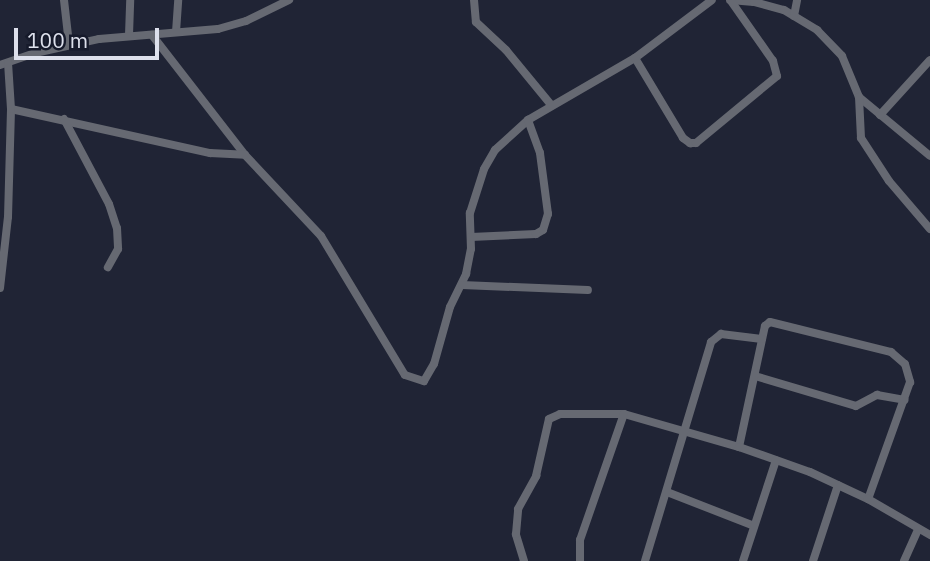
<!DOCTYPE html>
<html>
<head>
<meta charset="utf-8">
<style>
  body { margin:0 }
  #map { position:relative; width:930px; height:561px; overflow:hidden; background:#202435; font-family:"IBM Plex Sans",sans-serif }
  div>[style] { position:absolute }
  .street>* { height:8px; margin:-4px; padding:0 4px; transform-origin:4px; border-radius:4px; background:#666972 }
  span { translate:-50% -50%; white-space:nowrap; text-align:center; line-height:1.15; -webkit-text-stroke:6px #161a2b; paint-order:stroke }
  .scale { position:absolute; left:14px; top:28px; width:145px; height:32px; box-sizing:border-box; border:4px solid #dde0ec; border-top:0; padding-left:9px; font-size:21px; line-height:24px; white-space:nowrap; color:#dde0ec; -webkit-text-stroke:5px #161a2b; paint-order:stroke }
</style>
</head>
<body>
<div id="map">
  <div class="street">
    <i style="left:64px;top:0;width:44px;rotate:83.5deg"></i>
    <i style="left:474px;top:0;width:22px;rotate:85deg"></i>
    <i style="left:476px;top:22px;width:41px;rotate:43deg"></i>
    <i style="left:506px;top:50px;width:72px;rotate:50.6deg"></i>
    <i style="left:730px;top:0;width:24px;rotate:5deg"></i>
    <i style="left:754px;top:2px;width:31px;rotate:15deg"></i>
    <i style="left:784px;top:10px;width:39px;rotate:31deg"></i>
    <i style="left:817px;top:30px;width:36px;rotate:46deg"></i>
    <i style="left:842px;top:56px;width:44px;rotate:67.5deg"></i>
    <i style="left:859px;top:97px;width:92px;rotate:39.7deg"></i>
    <i style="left:794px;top:16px;width:16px;rotate:-79deg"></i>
    <i style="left:176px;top:32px;width:32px;rotate:-86deg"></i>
    <i style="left:129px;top:35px;width:35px;rotate:-88deg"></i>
    <i style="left:152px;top:35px;width:152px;rotate:52.2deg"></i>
    <i style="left:245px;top:155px;width:111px;rotate:46.8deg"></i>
    <i style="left:321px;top:236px;width:162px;rotate:58.9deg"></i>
    <i style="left:405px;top:375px;width:20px;rotate:18deg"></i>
    <i style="left:424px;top:381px;width:20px;rotate:-60deg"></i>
    <i style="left:434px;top:364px;width:59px;rotate:-74.3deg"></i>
    <i style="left:450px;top:307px;width:37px;rotate:-64deg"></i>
    <i style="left:466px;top:274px;width:25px;rotate:-79deg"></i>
    <i style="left:471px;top:249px;width:36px;rotate:-92deg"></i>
    <i style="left:470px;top:213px;width:46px;rotate:-72.3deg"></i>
    <i style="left:484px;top:169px;width:22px;rotate:-60deg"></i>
    <i style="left:495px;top:150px;width:45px;rotate:-42.3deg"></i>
    <i style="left:528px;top:120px;width:124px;rotate:-30.1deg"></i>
    <i style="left:635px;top:58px;width:96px;rotate:-37deg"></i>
    <i style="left:635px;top:58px;width:93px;rotate:59deg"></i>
    <i style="left:683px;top:138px;width:9px;rotate:36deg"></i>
    <i style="left:690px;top:143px;width:6px"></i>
    <i style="left:696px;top:143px;width:105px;rotate:-39.6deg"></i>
    <i style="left:777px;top:76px;width:16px;rotate:-105deg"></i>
    <i style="left:773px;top:61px;width:73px;rotate:-125deg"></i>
    <i style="left:0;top:65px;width:37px;rotate:-19deg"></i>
    <i style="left:35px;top:53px;width:66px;rotate:-12.3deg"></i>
    <i style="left:99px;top:39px;width:119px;rotate:-4.8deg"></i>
    <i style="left:218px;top:29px;width:29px;rotate:-16deg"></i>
    <i style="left:246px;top:21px;width:48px;rotate:-26deg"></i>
    <i style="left:859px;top:97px;width:41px;rotate:87.2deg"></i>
    <i style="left:861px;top:138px;width:51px;rotate:56.9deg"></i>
    <i style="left:889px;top:181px;width:63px;rotate:49.5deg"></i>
    <i style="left:11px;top:109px;width:204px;rotate:12.5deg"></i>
    <i style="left:210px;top:153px;width:35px;rotate:3deg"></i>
    <i style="left:880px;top:115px;width:74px;rotate:-47.7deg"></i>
    <i style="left:64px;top:119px;width:96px;rotate:62.1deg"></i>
    <i style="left:109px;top:204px;width:25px;rotate:72deg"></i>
    <i style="left:117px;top:228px;width:21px;rotate:87deg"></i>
    <i style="left:118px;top:249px;width:21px;rotate:119deg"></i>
    <i style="left:471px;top:237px;width:65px;rotate:-2.6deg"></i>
    <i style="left:536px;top:234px;width:8px;rotate:-30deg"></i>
    <i style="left:543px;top:230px;width:17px;rotate:-73deg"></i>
    <i style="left:548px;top:214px;width:62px;rotate:-97.5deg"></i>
    <i style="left:540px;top:153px;width:35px;rotate:-110deg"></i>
    <i style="left:462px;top:285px;width:126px;rotate:2.3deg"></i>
    <i style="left:0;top:288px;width:71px;rotate:-83.6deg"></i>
    <i style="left:8px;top:217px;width:108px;rotate:-88.4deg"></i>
    <i style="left:11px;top:109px;width:46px;rotate:-93.7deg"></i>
    <i style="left:755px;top:376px;width:105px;rotate:16.5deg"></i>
    <i style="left:856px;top:406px;width:24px;rotate:-28deg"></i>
    <i style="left:877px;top:395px;width:28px;rotate:10deg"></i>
    <i style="left:739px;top:447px;width:124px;rotate:-77.9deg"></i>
    <i style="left:765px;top:326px;width:6px;rotate:-39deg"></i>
    <i style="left:770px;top:322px;width:125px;rotate:13.9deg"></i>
    <i style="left:891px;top:352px;width:18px;rotate:41deg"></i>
    <i style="left:905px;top:364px;width:19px;rotate:74deg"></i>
    <i style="left:910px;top:382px;width:124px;rotate:109.7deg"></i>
    <i style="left:667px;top:492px;width:93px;rotate:21.3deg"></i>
    <i style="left:524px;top:561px;width:28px;rotate:-107deg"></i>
    <i style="left:516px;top:534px;width:25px;rotate:-85deg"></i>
    <i style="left:518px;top:509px;width:38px;rotate:-61deg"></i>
    <i style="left:536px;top:476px;width:58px;rotate:-77.2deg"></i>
    <i style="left:549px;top:419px;width:12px;rotate:-24deg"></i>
    <i style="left:560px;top:414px;width:64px"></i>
    <i style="left:624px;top:414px;width:120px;rotate:16deg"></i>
    <i style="left:739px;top:447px;width:75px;rotate:19.4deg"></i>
    <i style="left:810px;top:472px;width:64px;rotate:25deg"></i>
    <i style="left:868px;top:499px;width:72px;rotate:30.1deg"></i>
    <i style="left:580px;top:561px;width:21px;rotate:-90deg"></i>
    <i style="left:580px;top:540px;width:133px;rotate:-70.8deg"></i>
    <i style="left:645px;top:561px;width:229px;rotate:-73.2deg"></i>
    <i style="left:711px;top:342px;width:13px;rotate:-39deg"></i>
    <i style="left:721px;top:334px;width:41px;rotate:7deg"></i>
    <i style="left:743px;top:561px;width:106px;rotate:-71.9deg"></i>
    <i style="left:813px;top:561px;width:80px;rotate:-71.8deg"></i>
    <i style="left:904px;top:561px;width:35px;rotate:-66deg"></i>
  </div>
  <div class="scale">100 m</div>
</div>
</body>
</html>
